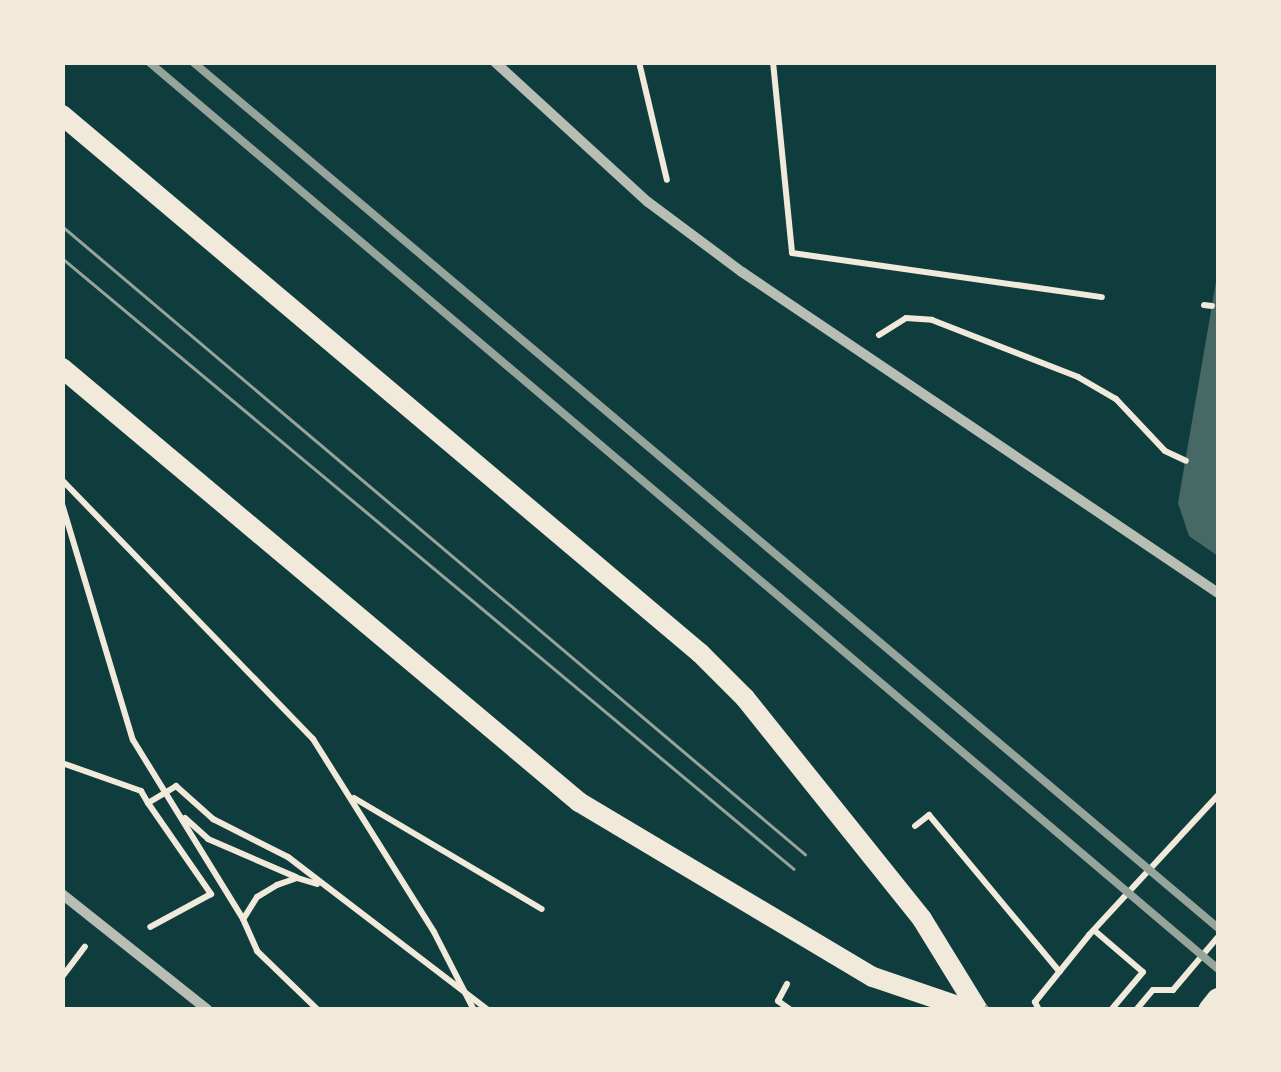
<!DOCTYPE html>
<html>
<head>
<meta charset="utf-8">
<style>
  body { margin:0 }
  #map { position:relative; width:1281px; height:1072px; overflow:hidden; background:#0f3d3e; font-family:Georgia,serif }
  div>[style] { position:absolute }
  .building>* { inset:0; background:#486865 }
  .path>* { height:6px; margin:-3px; padding:0 3px; transform-origin:3px; border-radius:3px; background:#f1e9da }
  .minor>* { height:10px; margin:-5px; padding:0 5px; transform-origin:5px; border-radius:5px; background:#b8beb3 }
  .secondary>* { height:20px; margin:-10px; padding:0 10px; transform-origin:10px; border-radius:10px; background:#f1e9da }
  .primary>* { height:25px; margin:-12.5px; padding:0 12.5px; transform-origin:12.5px; border-radius:12.5px; background:#f1e9da }
  .tram>* { height:2.5px; margin:-1.25px; padding:0 1.25px; transform-origin:1.25px; border-radius:1.25px; background:#97a49c }
  .rail>* { height:8px; margin:-4px; padding:0 4px; transform-origin:4px; border-radius:4px; background:#97a49c }
  span { translate:-50% -50%; white-space:nowrap; text-align:center; line-height:1.15; -webkit-text-stroke:8px #f1e9da; paint-order:stroke }
  .frame { position:absolute; inset:0; border:65px solid #f1e9da; pointer-events:none }
</style>
</head>
<body>
<div id="map">
  <div class="building">
    <i style="clip-path:polygon(1216px 282px,1218px 282px,1218px 556px,1189px 536px,1178px 503px)"></i>
  </div>
  <div class="path">
    <i style="left:639px;top:62px;width:121px;rotate:76.7deg"></i>
    <i style="left:773px;top:62px;width:192px;rotate:84.3deg"></i>
    <i style="left:792px;top:253px;width:313px;rotate:8.1deg"></i>
    <i style="left:1204px;top:305px;width:8px;rotate:7deg"></i>
    <i style="left:879px;top:335px;width:32px;rotate:-32deg"></i>
    <i style="left:906px;top:318px;width:26px;rotate:4deg"></i>
    <i style="left:932px;top:320px;width:157px;rotate:21.3deg"></i>
    <i style="left:1078px;top:377px;width:44px;rotate:30.1deg"></i>
    <i style="left:1116px;top:399px;width:71px;rotate:46.7deg"></i>
    <i style="left:1165px;top:451px;width:23px;rotate:25deg"></i>
    <i style="left:62px;top:480px;width:361px;rotate:45.9deg"></i>
    <i style="left:313px;top:739px;width:228px;rotate:57.9deg"></i>
    <i style="left:434px;top:932px;width:88px;rotate:62.9deg"></i>
    <i style="left:62px;top:504px;width:246px;rotate:73.3deg"></i>
    <i style="left:133px;top:740px;width:210px;rotate:58.4deg"></i>
    <i style="left:62px;top:763px;width:84px;rotate:19.5deg"></i>
    <i style="left:141px;top:791px;width:14px;rotate:60deg"></i>
    <i style="left:148px;top:803px;width:33px;rotate:-31deg"></i>
    <i style="left:176px;top:786px;width:50px;rotate:41.7deg"></i>
    <i style="left:213px;top:819px;width:84px;rotate:26.9deg"></i>
    <i style="left:288px;top:857px;width:252px;rotate:37.4deg"></i>
    <i style="left:354px;top:798px;width:218px;rotate:30.6deg"></i>
    <i style="left:148px;top:803px;width:111px;rotate:55.3deg"></i>
    <i style="left:211px;top:894px;width:69px;rotate:151.6deg"></i>
    <i style="left:185px;top:818px;width:31px;rotate:42deg"></i>
    <i style="left:208px;top:839px;width:96px;rotate:23.4deg"></i>
    <i style="left:915px;top:826px;width:18px;rotate:-38deg"></i>
    <i style="left:929px;top:815px;width:204px;rotate:50.2deg"></i>
    <i style="left:317px;top:884px;width:21px;rotate:-163deg"></i>
    <i style="left:297px;top:878px;width:21px;rotate:161deg"></i>
    <i style="left:277px;top:885px;width:23px;rotate:149deg"></i>
    <i style="left:257px;top:897px;width:26px;rotate:122deg"></i>
    <i style="left:243px;top:919px;width:35px;rotate:66deg"></i>
    <i style="left:257px;top:951px;width:85px;rotate:44deg"></i>
    <i style="left:1095px;top:931px;width:63px;rotate:40.5deg"></i>
    <i style="left:1143px;top:972px;width:50px;rotate:130.1deg"></i>
    <i style="left:62px;top:977px;width:38px;rotate:-53deg"></i>
    <i style="left:787px;top:984px;width:19px;rotate:118deg"></i>
    <i style="left:778px;top:1001px;width:16px;rotate:35deg"></i>
    <i style="left:1039px;top:1010px;width:9px;rotate:-117deg"></i>
    <i style="left:1035px;top:1002px;width:86px;rotate:-51.1deg"></i>
    <i style="left:1089px;top:935px;width:190px;rotate:-47.3deg"></i>
    <i style="left:1136px;top:1010px;width:26px;rotate:-50deg"></i>
    <i style="left:1153px;top:990px;width:20px"></i>
    <i style="left:1173px;top:990px;width:70px;rotate:-49.7deg"></i>
  </div>
  <div class="minor">
    <i style="left:495px;top:62px;width:207px;rotate:42.5deg"></i>
    <i style="left:648px;top:202px;width:117px;rotate:36.7deg"></i>
    <i style="left:742px;top:272px;width:574px;rotate:33.99deg"></i>
    <i style="left:62px;top:894px;width:186px;rotate:38.5deg"></i>
  </div>
  <div class="secondary">
    <i style="left:62px;top:115px;width:835px;rotate:40.14deg"></i>
    <i style="left:700px;top:653px;width:64px;rotate:45deg"></i>
    <i style="left:745px;top:698px;width:283px;rotate:51.3deg"></i>
    <i style="left:922px;top:919px;width:107px;rotate:58.4deg"></i>
    <i style="left:62px;top:368px;width:675px;rotate:40.01deg"></i>
    <i style="left:579px;top:802px;width:342px;rotate:30.8deg"></i>
    <i style="left:873px;top:977px;width:102px;rotate:18.8deg"></i>
  </div>
  <div class="primary">
    <i style="left:1210px;top:1010px;width:13px;rotate:-51deg"></i>
  </div>
  <div class="tram">
    <i style="left:62px;top:226px;width:973px;rotate:40.21deg"></i>
    <i style="left:62px;top:258px;width:953px;rotate:39.85deg"></i>
    <i style="left:986px;top:1006px;width:6px;rotate:45deg"></i>
  </div>
  <div class="rail">
    <i style="left:149px;top:62px;width:1402px;rotate:40.31deg"></i>
    <i style="left:193px;top:62px;width:1342px;rotate:40.19deg"></i>
  </div>
  <div class="frame"></div>
</div>
</body>
</html>
